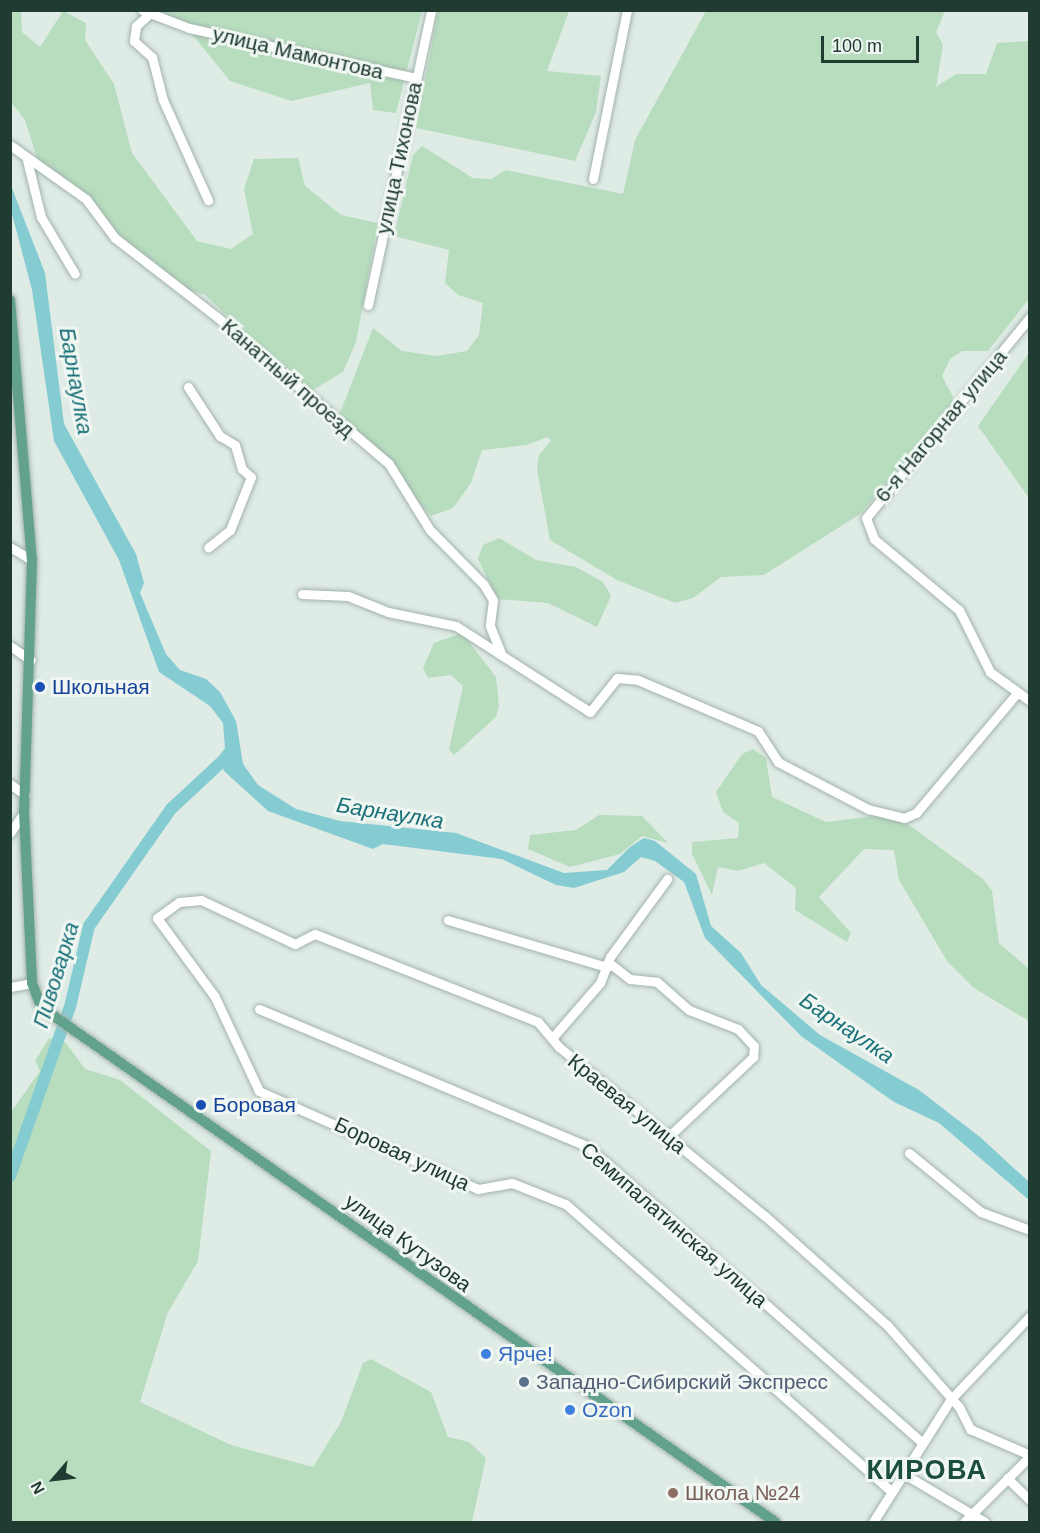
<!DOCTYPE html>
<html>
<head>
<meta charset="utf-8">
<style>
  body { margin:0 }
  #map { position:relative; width:1040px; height:1533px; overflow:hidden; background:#dfebe5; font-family:Helvetica,sans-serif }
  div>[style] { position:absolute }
  .green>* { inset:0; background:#b7ddbe }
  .water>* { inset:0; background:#85ccd2 }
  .river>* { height:12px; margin:-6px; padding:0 6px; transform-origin:6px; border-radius:6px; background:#85ccd2 }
  .roads { filter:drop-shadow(0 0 2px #a2b3ac) drop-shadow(0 0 2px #a2b3ac) }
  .minor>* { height:9px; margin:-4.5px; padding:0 4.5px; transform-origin:4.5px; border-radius:4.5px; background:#fff }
  .major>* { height:10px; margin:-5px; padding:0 5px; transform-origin:5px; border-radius:5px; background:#62a28d }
  .dots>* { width:16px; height:16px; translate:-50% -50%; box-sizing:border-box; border:3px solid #f0f7f3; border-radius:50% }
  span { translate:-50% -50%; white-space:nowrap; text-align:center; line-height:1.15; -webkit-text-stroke:6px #f0f7f3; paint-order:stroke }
  .street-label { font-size:21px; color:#203b32 }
  .transit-label { font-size:21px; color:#164399 }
  .left { translate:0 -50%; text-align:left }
  .shop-label { font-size:21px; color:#366cbe }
  .service-label { font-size:21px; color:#4e5e75 }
  .education-label { font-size:21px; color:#785e54 }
  .water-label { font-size:22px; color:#197078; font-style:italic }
  .district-label { font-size:27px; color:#1b4e3e; font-weight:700; letter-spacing:1.5px }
  .frame { position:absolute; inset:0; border:12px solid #203b32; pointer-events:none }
  .north { position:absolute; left:24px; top:1449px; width:60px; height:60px; -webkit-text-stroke:4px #f0f7f3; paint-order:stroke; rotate:242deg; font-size:16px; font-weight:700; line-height:24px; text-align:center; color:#203b32 }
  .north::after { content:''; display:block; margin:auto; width:21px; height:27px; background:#203b32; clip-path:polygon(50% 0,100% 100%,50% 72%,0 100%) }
  .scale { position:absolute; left:821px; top:36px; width:98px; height:27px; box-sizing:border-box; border:3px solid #203b32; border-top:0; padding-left:8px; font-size:18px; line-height:21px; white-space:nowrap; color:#203b32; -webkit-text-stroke:4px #f0f7f3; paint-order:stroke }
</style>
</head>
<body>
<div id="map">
  <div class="green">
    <i style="clip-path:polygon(10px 11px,21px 11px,22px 32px,40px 47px,63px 11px,86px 23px,85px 40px,114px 84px,132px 153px,197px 241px,231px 249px,253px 234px,244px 189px,254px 159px,298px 158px,305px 186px,341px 215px,378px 223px,356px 342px,343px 372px,311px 391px,300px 384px,205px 295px,184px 288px,116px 236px,87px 196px,38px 161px,25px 120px,11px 102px)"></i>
    <i style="clip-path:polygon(153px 11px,422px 11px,396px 113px,373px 110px,370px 83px,291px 101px,230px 81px,191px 33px)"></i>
    <i style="clip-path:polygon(438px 11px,569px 11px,547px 71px,601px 76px,596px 112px,575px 161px,416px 128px)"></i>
    <i style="clip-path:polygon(706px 11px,945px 11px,936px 32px,943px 45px,936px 87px,956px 74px,986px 74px,997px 43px,1029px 41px,1029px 299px,988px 351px,962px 351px,950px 359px,942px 376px,953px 397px,951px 407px,860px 514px,764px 575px,721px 577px,693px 598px,675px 603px,617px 580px,550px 540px,537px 469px,539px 455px,551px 441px,547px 437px,527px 445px,482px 450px,471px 483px,453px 508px,431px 516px,340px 413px,373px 328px,402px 351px,436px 356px,467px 351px,479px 335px,483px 303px,458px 295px,445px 283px,449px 250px,394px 236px,413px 155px,422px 146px,473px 178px,491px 179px,506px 170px,623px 194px,635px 140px)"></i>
    <i style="clip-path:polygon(1029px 353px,1029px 498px,978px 426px)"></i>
    <i style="clip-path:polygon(499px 538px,536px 560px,576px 567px,603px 582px,611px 596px,597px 627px,548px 603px,497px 599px,478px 559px,483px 545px)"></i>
    <i style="clip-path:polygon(462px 633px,496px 677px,499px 706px,496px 717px,454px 755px,449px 749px,463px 686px,451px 675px,428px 678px,423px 668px,434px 643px)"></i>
    <i style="clip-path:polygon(753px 749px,766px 758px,772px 797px,826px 822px,874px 816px,905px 822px,983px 879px,992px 891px,999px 943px,1029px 969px,1029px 1021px,974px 988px,947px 961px,899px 880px,894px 850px,864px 849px,819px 897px,851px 933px,847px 942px,795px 910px,796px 888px,764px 863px,738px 871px,718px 867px,712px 895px,692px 854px,692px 842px,738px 838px,739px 823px,723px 812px,716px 792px,742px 754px)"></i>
    <i style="clip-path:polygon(599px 815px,642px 816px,668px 843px,642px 836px,620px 854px,570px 867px,528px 849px,530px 835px,576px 830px)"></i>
    <i style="clip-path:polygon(49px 1038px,66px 1043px,85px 1069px,120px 1080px,211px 1151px,198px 1261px,168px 1312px,140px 1402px,231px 1445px,313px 1467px,341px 1422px,363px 1363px,371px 1359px,431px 1392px,448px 1437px,469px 1442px,486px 1458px,472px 1522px,11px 1522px,11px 1112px,40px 1071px,35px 1061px)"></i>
  </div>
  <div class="water">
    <i style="clip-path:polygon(10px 183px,45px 273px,64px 424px,136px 554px,144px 583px,140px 593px,166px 654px,180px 670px,206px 679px,220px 692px,236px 721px,243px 764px,258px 785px,296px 809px,340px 821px,456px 833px,564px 873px,607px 870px,630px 847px,644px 838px,655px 841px,696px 874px,711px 926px,741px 953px,761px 985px,820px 1035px,919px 1090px,980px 1137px,1029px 1182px,1029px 1200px,939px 1123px,894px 1102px,801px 1036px,705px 938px,684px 882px,655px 861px,641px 857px,624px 872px,574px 888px,556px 885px,502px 859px,383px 844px,373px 849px,268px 811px,225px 772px,217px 759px,225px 748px,223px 723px,210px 706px,159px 672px,119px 560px,54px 441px,32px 290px,11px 210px)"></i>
  </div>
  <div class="river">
    <i style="left:10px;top:1176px;width:179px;rotate:-70.5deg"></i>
    <i style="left:70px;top:1007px;width:83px;rotate:-76.8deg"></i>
    <i style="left:89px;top:926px;width:143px;rotate:-55deg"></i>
    <i style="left:171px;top:809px;width:79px;rotate:-43deg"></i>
  </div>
  <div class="roads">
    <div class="minor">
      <i style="left:142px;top:10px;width:50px;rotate:21deg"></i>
      <i style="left:189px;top:28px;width:232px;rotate:12.4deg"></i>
      <i style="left:147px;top:16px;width:15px;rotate:138deg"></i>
      <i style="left:136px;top:26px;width:15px;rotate:98deg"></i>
      <i style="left:134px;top:41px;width:24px;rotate:42deg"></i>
      <i style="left:152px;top:57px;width:44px;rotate:75.7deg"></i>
      <i style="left:163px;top:100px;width:110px;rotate:65.8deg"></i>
      <i style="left:10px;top:145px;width:93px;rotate:35.4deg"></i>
      <i style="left:86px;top:199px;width:49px;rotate:53.4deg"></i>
      <i style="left:115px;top:238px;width:129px;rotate:37.8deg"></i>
      <i style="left:217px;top:317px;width:226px;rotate:40.5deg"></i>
      <i style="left:389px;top:464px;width:78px;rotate:58.2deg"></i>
      <i style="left:430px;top:530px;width:77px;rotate:45.5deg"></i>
      <i style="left:484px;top:585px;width:17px;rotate:59deg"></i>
      <i style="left:493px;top:600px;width:26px;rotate:97deg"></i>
      <i style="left:490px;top:626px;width:29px;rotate:68deg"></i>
      <i style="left:27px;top:160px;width:59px;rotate:76.2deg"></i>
      <i style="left:41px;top:217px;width:66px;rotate:59.2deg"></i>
      <i style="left:593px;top:179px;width:172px;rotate:-78.6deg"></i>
      <i style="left:368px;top:305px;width:302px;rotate:-77.9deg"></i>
      <i style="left:1030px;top:317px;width:259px;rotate:129.2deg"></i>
      <i style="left:866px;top:518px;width:22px;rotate:69deg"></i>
      <i style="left:874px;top:539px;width:111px;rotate:39.9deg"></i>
      <i style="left:959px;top:610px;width:69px;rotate:63.4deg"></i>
      <i style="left:990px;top:672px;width:49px;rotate:35.9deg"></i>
      <i style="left:188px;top:387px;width:59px;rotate:56.9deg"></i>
      <i style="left:220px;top:436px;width:17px;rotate:31deg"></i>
      <i style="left:235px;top:445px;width:25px;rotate:74deg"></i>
      <i style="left:242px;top:469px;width:12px;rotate:42deg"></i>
      <i style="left:251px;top:477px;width:57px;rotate:111.6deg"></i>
      <i style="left:230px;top:530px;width:28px;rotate:141deg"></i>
      <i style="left:10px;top:547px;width:26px;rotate:31deg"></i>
      <i style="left:302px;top:594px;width:46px;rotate:2.5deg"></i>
      <i style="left:348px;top:596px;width:43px;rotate:21.8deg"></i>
      <i style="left:388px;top:612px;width:69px;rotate:11.6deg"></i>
      <i style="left:456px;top:626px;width:159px;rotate:32.7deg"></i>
      <i style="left:590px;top:712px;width:43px;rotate:-51.5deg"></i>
      <i style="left:617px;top:678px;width:21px;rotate:5deg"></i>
      <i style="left:638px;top:680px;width:130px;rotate:23deg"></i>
      <i style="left:758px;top:731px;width:37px;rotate:57deg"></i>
      <i style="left:778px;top:762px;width:102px;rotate:27.6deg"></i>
      <i style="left:868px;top:809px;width:37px;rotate:14deg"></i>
      <i style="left:904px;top:818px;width:13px;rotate:-23deg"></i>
      <i style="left:916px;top:813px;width:157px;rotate:-49.9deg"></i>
      <i style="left:10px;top:646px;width:25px;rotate:34deg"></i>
      <i style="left:10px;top:784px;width:19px;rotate:36deg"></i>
      <i style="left:10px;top:833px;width:25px;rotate:-56deg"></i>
      <i style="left:448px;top:920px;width:166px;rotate:16.5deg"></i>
      <i style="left:608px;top:962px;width:28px;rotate:38deg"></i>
      <i style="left:630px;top:979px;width:27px;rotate:6deg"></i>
      <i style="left:657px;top:982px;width:43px;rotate:41.2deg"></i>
      <i style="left:689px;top:1010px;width:53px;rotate:21.2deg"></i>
      <i style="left:738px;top:1029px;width:23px;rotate:47deg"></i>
      <i style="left:754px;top:1046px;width:11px;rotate:95deg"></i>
      <i style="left:753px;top:1057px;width:118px;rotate:136.7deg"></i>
      <i style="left:10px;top:987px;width:22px;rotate:-10deg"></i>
      <i style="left:259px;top:1009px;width:355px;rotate:22.7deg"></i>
      <i style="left:587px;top:1146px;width:446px;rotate:41.5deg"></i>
      <i style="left:553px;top:1037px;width:72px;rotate:-49deg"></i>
      <i style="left:600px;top:983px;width:28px;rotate:-69deg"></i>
      <i style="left:610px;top:957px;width:97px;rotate:-53.8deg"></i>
      <i style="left:909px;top:1153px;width:93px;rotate:39.3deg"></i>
      <i style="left:981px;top:1212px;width:52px;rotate:20.2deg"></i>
      <i style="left:904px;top:1474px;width:94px;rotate:30.7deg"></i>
      <i style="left:1007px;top:1478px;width:32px;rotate:44deg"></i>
      <i style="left:891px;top:1491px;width:434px;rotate:-138.6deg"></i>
      <i style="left:565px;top:1204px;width:57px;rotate:-158.4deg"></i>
      <i style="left:512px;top:1183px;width:35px;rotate:170deg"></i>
      <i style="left:478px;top:1189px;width:240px;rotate:-155.9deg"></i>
      <i style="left:259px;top:1091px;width:104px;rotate:-115.1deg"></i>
      <i style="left:215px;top:997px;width:98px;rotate:-126.3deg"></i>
      <i style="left:157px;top:918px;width:27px;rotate:-36deg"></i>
      <i style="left:179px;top:902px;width:22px;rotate:-5deg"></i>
      <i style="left:201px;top:900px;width:104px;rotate:25.1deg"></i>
      <i style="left:295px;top:944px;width:22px;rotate:-27deg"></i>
      <i style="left:315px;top:934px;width:240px;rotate:21.5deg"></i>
      <i style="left:538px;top:1022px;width:33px;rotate:50deg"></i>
      <i style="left:559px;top:1047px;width:266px;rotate:39.4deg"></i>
      <i style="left:765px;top:1216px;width:164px;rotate:41.8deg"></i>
      <i style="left:887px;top:1325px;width:109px;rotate:48.7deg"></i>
      <i style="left:959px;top:1407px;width:25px;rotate:63deg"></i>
      <i style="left:970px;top:1429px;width:65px;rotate:23.4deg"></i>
      <i style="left:873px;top:1522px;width:144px;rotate:-57.7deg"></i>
      <i style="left:950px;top:1400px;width:116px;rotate:-46.4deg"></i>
      <i style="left:964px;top:1522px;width:93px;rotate:-45deg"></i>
    </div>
    <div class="major">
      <i style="left:10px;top:300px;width:261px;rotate:85.2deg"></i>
      <i style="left:32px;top:560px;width:252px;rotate:91.8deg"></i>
      <i style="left:24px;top:812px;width:171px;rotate:87.3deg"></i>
      <i style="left:32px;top:983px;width:26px;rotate:69deg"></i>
      <i style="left:41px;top:1007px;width:897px;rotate:35.05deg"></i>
    </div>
  </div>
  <div class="dots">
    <i style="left:40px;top:687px;background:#1a4fb4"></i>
    <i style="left:201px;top:1105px;background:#1a4fb4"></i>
    <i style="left:486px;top:1354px;background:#3f7fe0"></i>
    <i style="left:524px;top:1382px;background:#5c6f8a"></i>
    <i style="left:570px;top:1410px;background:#3f7fe0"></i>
    <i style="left:673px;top:1493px;background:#8d6e63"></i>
  </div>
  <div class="street-label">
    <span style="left:298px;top:53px;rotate:13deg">улица Мамонтова</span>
    <span style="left:399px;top:158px;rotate:-78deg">улица Тихонова</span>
    <span style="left:288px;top:378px;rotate:41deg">Канатный проезд</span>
    <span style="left:941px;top:426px;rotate:-50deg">6-я Нагорная улица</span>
    <span style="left:627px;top:1104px;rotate:39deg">Краевая улица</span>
    <span style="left:402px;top:1154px;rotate:25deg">Боровая улица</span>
    <span style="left:674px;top:1225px;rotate:41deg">Семипалатинская улица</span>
    <span style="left:408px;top:1243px;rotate:36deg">улица Кутузова</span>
  </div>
  <div class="transit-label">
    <span class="left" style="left:52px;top:687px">Школьная</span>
    <span class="left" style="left:213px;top:1105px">Боровая</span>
  </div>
  <div class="shop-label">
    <span class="left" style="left:498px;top:1354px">Ярче!</span>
    <span class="left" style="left:582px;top:1410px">Ozon</span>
  </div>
  <div class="service-label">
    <span class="left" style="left:536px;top:1382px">Западно-Сибирский Экспресс</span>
  </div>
  <div class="education-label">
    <span class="left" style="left:685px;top:1493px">Школа №24</span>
  </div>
  <div class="water-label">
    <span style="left:76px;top:381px;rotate:80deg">Барнаулка</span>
    <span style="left:390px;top:813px;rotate:9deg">Барнаулка</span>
    <span style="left:56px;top:975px;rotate:-73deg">Пивоварка</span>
    <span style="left:847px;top:1028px;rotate:34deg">Барнаулка</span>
  </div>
  <div class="district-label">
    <span style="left:927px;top:1471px">КИРОВА</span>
  </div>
  <div class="frame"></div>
  <div class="north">N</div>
  <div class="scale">100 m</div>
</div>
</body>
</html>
